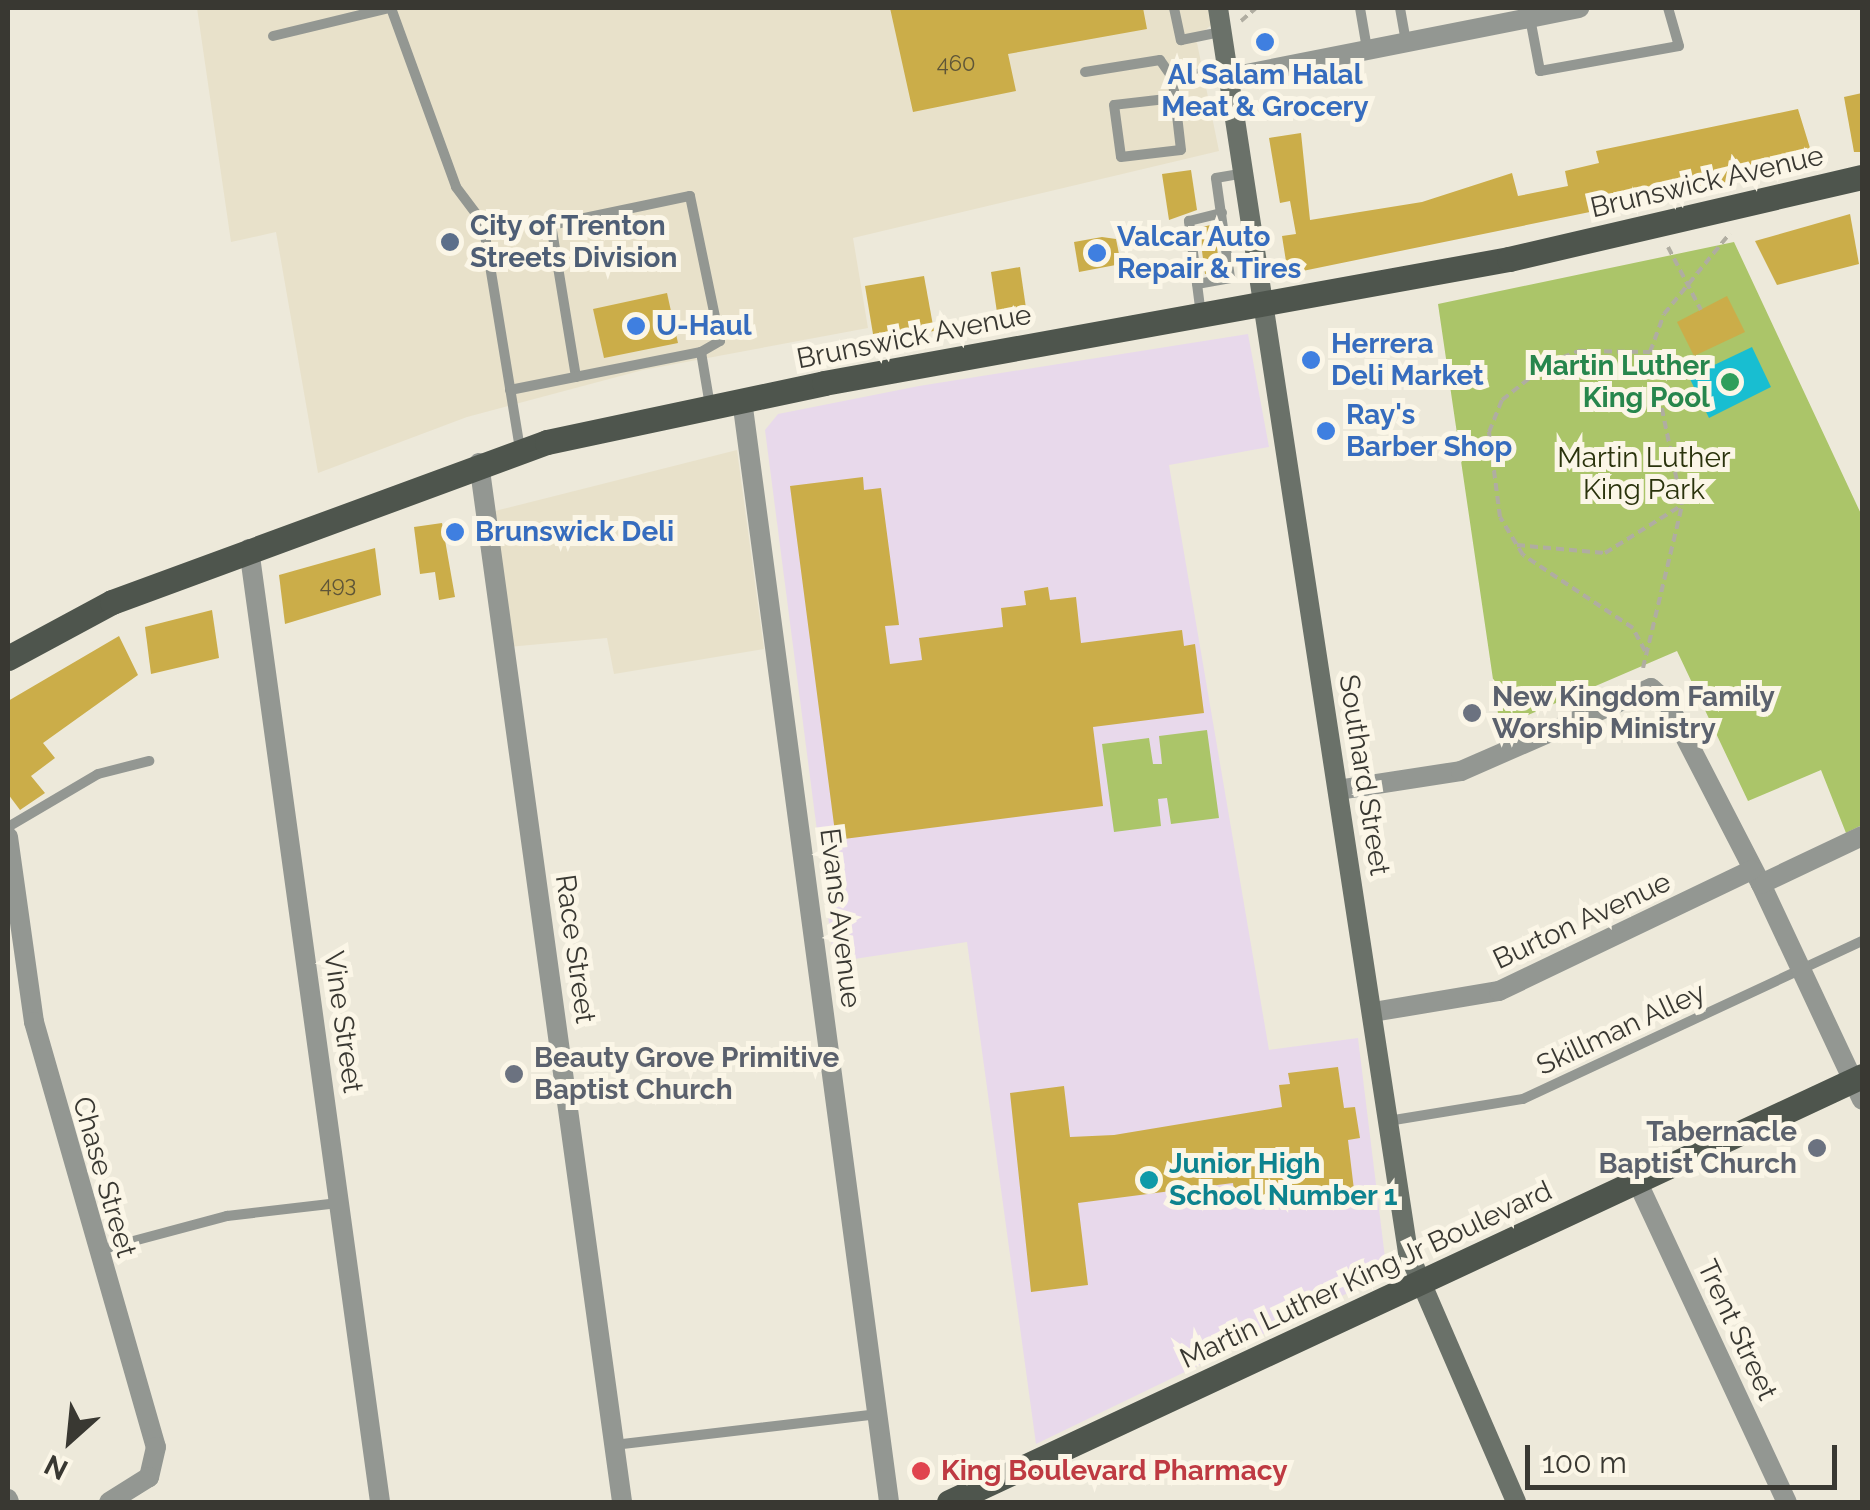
<!DOCTYPE html>
<html>
<head>
<meta charset="utf-8">
<style>
  body { margin:0 }
  #map { position:relative; width:1870px; height:1510px; overflow:hidden; background:#ede9da; font-family:Raleway,sans-serif }
  div>[style] { position:absolute }
  .built>* { inset:0; background:#e8e1ca }
  .education>* { inset:0; background:#e8d9eb }
  .green>* { inset:0; background:#abc569 }
  .water>* { inset:0; background:#18bed1 }
  .building>* { inset:0; background:#cbad49 }
  .path>* { height:4px; margin-top:-2px; transform-origin:0; background:repeating-linear-gradient(90deg,#b0ada1 0 8px,transparent 0 13px) }
  .lane>* { height:10px; margin:-5px; padding:0 5px; transform-origin:5px; border-radius:5px; background:#939792 }
  .street>* { height:20px; margin:-10px; padding:0 10px; transform-origin:10px; border-radius:10px; background:#939792 }
  .secondary>* { height:20px; margin:-10px; padding:0 10px; transform-origin:10px; border-radius:10px; background:#6a7169 }
  .primary>* { height:25px; margin:-12.5px; padding:0 12.5px; transform-origin:12.5px; border-radius:12.5px; background:#4e554d }
  .dots>* { width:28px; height:28px; translate:-50% -50%; box-sizing:border-box; border:5px solid #fbf6e7; border-radius:50% }
  span { translate:-50% -50%; white-space:nowrap; text-align:center; line-height:1.15; -webkit-text-stroke:10px #fbf6e7; paint-order:stroke }
  .number-label { font-size:22px; color:#5e5538 }
  .number-label span { -webkit-text-stroke-width:0 }
  .shop-label { font-size:28px; color:#366cbe; font-weight:700 }
  .left { translate:0 -50%; text-align:left }
  .street-label { font-size:28px; color:#393832 }
  .service-label { font-size:28px; color:#4e5e75; font-weight:700 }
  .leisure-label { font-size:28px; color:#27864d; font-weight:700 }
  .right { translate:-100% -50%; text-align:right }
  .park-label { font-size:28px; color:#2a330c }
  .worship-label { font-size:28px; color:#5b616d; font-weight:700 }
  .culture-label { font-size:28px; color:#0d838f; font-weight:700 }
  .health-label { font-size:28px; color:#be3a42; font-weight:700 }
  .frame { position:absolute; inset:0; border:10px solid #393832; pointer-events:none }
  .north { position:absolute; left:20px; top:1390px; width:100px; height:100px; -webkit-text-stroke:8px #fbf6e7; paint-order:stroke; rotate:207deg; font-size:28px; font-weight:700; line-height:40px; text-align:center; color:#393832 }
  .north::after { content:''; display:block; margin:auto; width:35px; height:45px; background:#393832; clip-path:polygon(50% 0,100% 100%,50% 72%,0 100%) }
  .scale { position:absolute; left:1525px; top:1445px; width:312px; height:45px; box-sizing:border-box; border:5px solid #393832; border-top:0; padding-left:12px; font-size:30px; line-height:35px; white-space:nowrap; color:#393832; -webkit-text-stroke:8px #fbf6e7; paint-order:stroke }
</style>
</head>
<body>
<div id="map">
  <div class="built">
    <i style="clip-path:polygon(197px 8px,1231px 8px,1196px 38px,1219px 151px,853px 238px,868px 328px,643px 370px,467px 417px,318px 473px,276px 232px,231px 242px)"></i>
    <i style="clip-path:polygon(737px 450px,764px 649px,614px 674px,607px 638px,498px 648px,479px 515px)"></i>
  </div>
  <div class="education">
    <i style="clip-path:polygon(1248px 334px,1269px 447px,1169px 465px,1269px 1050px,1358px 1038px,1387px 1274px,1036px 1444px,967px 942px,834px 962px,765px 430px,778px 414px,919px 386px)"></i>
  </div>
  <div class="green">
    <i style="clip-path:polygon(1734px 242px,1862px 516px,1862px 825px,1846px 833px,1821px 770px,1748px 801px,1677px 651px,1500px 727px,1438px 304px)"></i>
    <i style="clip-path:polygon(1207px 730px,1219px 818px,1171px 824px,1167px 798px,1158px 799px,1161px 826px,1114px 832px,1102px 744px,1149px 738px,1153px 764px,1162px 764px,1159px 736px)"></i>
  </div>
  <div class="water">
    <i style="clip-path:polygon(1752px 347px,1771px 387px,1709px 418px,1689px 377px)"></i>
  </div>
  <div class="building">
    <i style="clip-path:polygon(890px 8px,1143px 8px,1147px 29px,1008px 54px,1016px 91px,913px 112px)"></i>
    <i style="clip-path:polygon(1862px 93px,1862px 152px,1854px 152px,1844px 97px)"></i>
    <i style="clip-path:polygon(1798px 109px,1814px 161px,1780px 173px,1288px 274px,1282px 236px,1296px 234px,1290px 201px,1280px 203px,1269px 138px,1301px 133px,1310px 220px,1422px 202px,1512px 173px,1518px 196px,1568px 186px,1565px 171px,1599px 163px,1596px 151px)"></i>
    <i style="clip-path:polygon(1191px 170px,1197px 210px,1169px 220px,1162px 174px)"></i>
    <i style="clip-path:polygon(1850px 214px,1859px 264px,1777px 285px,1755px 241px)"></i>
    <i style="clip-path:polygon(1214px 224px,1220px 271px,1205px 274px,1199px 228px)"></i>
    <i style="clip-path:polygon(1102px 237px,1116px 239px,1121px 264px,1079px 272px,1074px 242px)"></i>
    <i style="clip-path:polygon(1020px 267px,1027px 315px,998px 319px,991px 272px)"></i>
    <i style="clip-path:polygon(924px 276px,934px 331px,874px 340px,865px 286px)"></i>
    <i style="clip-path:polygon(667px 293px,678px 343px,604px 358px,593px 309px)"></i>
    <i style="clip-path:polygon(1727px 296px,1745px 332px,1694px 356px,1677px 322px)"></i>
    <i style="clip-path:polygon(863px 477px,864px 490px,881px 488px,899px 625px,885px 626px,890px 664px,922px 660px,919px 638px,1003px 627px,1001px 608px,1026px 605px,1024px 591px,1048px 587px,1050px 600px,1076px 597px,1081px 643px,1182px 630px,1184px 646px,1195px 644px,1204px 713px,1093px 727px,1103px 806px,836px 840px,790px 486px)"></i>
    <i style="clip-path:polygon(442px 523px,455px 597px,439px 600px,435px 572px,420px 574px,414px 527px)"></i>
    <i style="clip-path:polygon(375px 548px,381px 595px,285px 624px,279px 575px)"></i>
    <i style="clip-path:polygon(212px 610px,219px 658px,151px 674px,145px 627px)"></i>
    <i style="clip-path:polygon(119px 636px,138px 675px,43px 743px,55px 758px,31px 776px,45px 793px,20px 810px,8px 794px,8px 701px)"></i>
    <i style="clip-path:polygon(1338px 1067px,1344px 1108px,1355px 1107px,1360px 1138px,1348px 1140px,1355px 1198px,1322px 1210px,1304px 1198px,1236px 1207px,1233px 1183px,1078px 1203px,1088px 1285px,1031px 1292px,1010px 1093px,1064px 1086px,1070px 1137px,1114px 1135px,1282px 1107px,1279px 1085px,1290px 1084px,1288px 1073px)"></i>
  </div>
  <div class="path">
    <i style="left:1241px;top:21px;width:20px;rotate:-41deg"></i>
    <i style="left:1668px;top:247px;width:71px;rotate:62.4deg"></i>
    <i style="left:1517px;top:545px;width:88px;rotate:5.2deg"></i>
    <i style="left:1605px;top:553px;width:91px;rotate:-31.9deg"></i>
    <i style="left:1645px;top:651px;width:26px;rotate:-118deg"></i>
    <i style="left:1633px;top:628px;width:132px;rotate:-146.4deg"></i>
    <i style="left:1523px;top:555px;width:44px;rotate:-121.2deg"></i>
    <i style="left:1500px;top:517px;width:86px;rotate:-97.4deg"></i>
    <i style="left:1489px;top:432px;width:35px;rotate:-68deg"></i>
    <i style="left:1502px;top:400px;width:61px;rotate:-38.4deg"></i>
    <i style="left:1550px;top:362px;width:30px;rotate:-21deg"></i>
    <i style="left:1578px;top:351px;width:72px;rotate:0.8deg"></i>
    <i style="left:1643px;top:668px;width:168px;rotate:-76.5deg"></i>
    <i style="left:1682px;top:505px;width:156px;rotate:-101.8deg"></i>
    <i style="left:1650px;top:352px;width:40px;rotate:-69.8deg"></i>
    <i style="left:1664px;top:314px;width:104px;rotate:-50.8deg"></i>
  </div>
  <div class="lane">
    <i style="left:391px;top:8px;width:190px;rotate:70deg"></i>
    <i style="left:456px;top:187px;width:45px;rotate:53.1deg"></i>
    <i style="left:483px;top:223px;width:228px;rotate:80.7deg"></i>
    <i style="left:1174px;top:8px;width:33px;rotate:78deg"></i>
    <i style="left:1181px;top:40px;width:41px;rotate:-11.3deg"></i>
    <i style="left:1360px;top:8px;width:42px;rotate:80.3deg"></i>
    <i style="left:1400px;top:8px;width:35px;rotate:80deg"></i>
    <i style="left:1530px;top:18px;width:54px;rotate:79.3deg"></i>
    <i style="left:1540px;top:71px;width:141px;rotate:-10.2deg"></i>
    <i style="left:1679px;top:46px;width:40px;rotate:-106deg"></i>
    <i style="left:273px;top:36px;width:119px;rotate:-13.6deg"></i>
    <i style="left:1085px;top:72px;width:76px;rotate:-9.1deg"></i>
    <i style="left:1160px;top:60px;width:21px;rotate:55deg"></i>
    <i style="left:1175px;top:98px;width:61px;rotate:173.5deg"></i>
    <i style="left:1114px;top:105px;width:52px;rotate:82.3deg"></i>
    <i style="left:1121px;top:157px;width:60px;rotate:-6.7deg"></i>
    <i style="left:1181px;top:150px;width:52px;rotate:-96.6deg"></i>
    <i style="left:1175px;top:98px;width:21px;rotate:-98deg"></i>
    <i style="left:1172px;top:77px;width:57px;rotate:-7deg"></i>
    <i style="left:1197px;top:284px;width:34px;rotate:-10deg"></i>
    <i style="left:1230px;top:278px;width:101px;rotate:-98deg"></i>
    <i style="left:1216px;top:178px;width:27px;rotate:-10deg"></i>
    <i style="left:1201px;top:315px;width:95px;rotate:-97.3deg"></i>
    <i style="left:1189px;top:221px;width:34px;rotate:-14deg"></i>
    <i style="left:576px;top:377px;width:154px;rotate:-99.3deg"></i>
    <i style="left:551px;top:225px;width:142px;rotate:-11.8deg"></i>
    <i style="left:690px;top:196px;width:148px;rotate:78.3deg"></i>
    <i style="left:720px;top:341px;width:22px;rotate:150deg"></i>
    <i style="left:510px;top:390px;width:195px;rotate:-11.3deg"></i>
    <i style="left:701px;top:352px;width:55px;rotate:80.5deg"></i>
    <i style="left:8px;top:827px;width:104px;rotate:-30.5deg"></i>
    <i style="left:98px;top:774px;width:53px;rotate:-14.3deg"></i>
    <i style="left:1388px;top:1121px;width:137px;rotate:-9.3deg"></i>
    <i style="left:1523px;top:1099px;width:374px;rotate:-25deg"></i>
    <i style="left:96px;top:1251px;width:136px;rotate:-15deg"></i>
    <i style="left:227px;top:1216px;width:112px;rotate:-6.7deg"></i>
    <i style="left:614px;top:1445px;width:264px;rotate:-6.7deg"></i>
  </div>
  <div class="street">
    <i style="left:1231px;top:77px;width:355px;rotate:-11.2deg"></i>
    <i style="left:742px;top:400px;width:1112px;rotate:82.4deg"></i>
    <i style="left:479px;top:463px;width:1049px;rotate:82.16deg"></i>
    <i style="left:249px;top:549px;width:962px;rotate:82.17deg"></i>
    <i style="left:1338px;top:790px;width:124px;rotate:-8.8deg"></i>
    <i style="left:1461px;top:771px;width:207px;rotate:-23.6deg"></i>
    <i style="left:1651px;top:688px;width:21px;rotate:41deg"></i>
    <i style="left:1667px;top:702px;width:205px;rotate:62.7deg"></i>
    <i style="left:1761px;top:884px;width:238px;rotate:64.9deg"></i>
    <i style="left:8px;top:837px;width:187px;rotate:82deg"></i>
    <i style="left:34px;top:1022px;width:442px;rotate:74deg"></i>
    <i style="left:156px;top:1447px;width:31px;rotate:103deg"></i>
    <i style="left:149px;top:1477px;width:47px;rotate:148deg"></i>
    <i style="left:1761px;top:884px;width:112px;rotate:-25.4deg"></i>
    <i style="left:1373px;top:1012px;width:128px;rotate:-9.5deg"></i>
    <i style="left:1499px;top:991px;width:280px;rotate:-25.6deg"></i>
    <i style="left:1637px;top:1181px;width:354px;rotate:65deg"></i>
    <i style="left:8px;top:1499px;width:3px;rotate:72deg"></i>
  </div>
  <div class="secondary">
    <i style="left:1218px;top:8px;width:1258px;rotate:81.32deg"></i>
    <i style="left:1408px;top:1252px;width:272px;rotate:66.6deg"></i>
  </div>
  <div class="primary">
    <i style="left:8px;top:658px;width:118px;rotate:-28.3deg"></i>
    <i style="left:112px;top:602px;width:463px;rotate:-20.2deg"></i>
    <i style="left:547px;top:442px;width:283px;rotate:-12deg"></i>
    <i style="left:824px;top:383px;width:696px;rotate:-10.26deg"></i>
    <i style="left:1509px;top:259px;width:362px;rotate:-13.1deg"></i>
    <i style="left:949px;top:1502px;width:1007px;rotate:-25.01deg"></i>
  </div>
  <div class="dots">
    <i style="left:1265px;top:42px;background:#3f7fe0"></i>
    <i style="left:450px;top:242px;background:#5c6f8a"></i>
    <i style="left:1097px;top:253px;background:#3f7fe0"></i>
    <i style="left:636px;top:326px;background:#3f7fe0"></i>
    <i style="left:1311px;top:360px;background:#3f7fe0"></i>
    <i style="left:1730px;top:382px;background:#2e9e5b"></i>
    <i style="left:1326px;top:431px;background:#3f7fe0"></i>
    <i style="left:455px;top:532px;background:#3f7fe0"></i>
    <i style="left:1472px;top:713px;background:#6b7280"></i>
    <i style="left:514px;top:1074px;background:#6b7280"></i>
    <i style="left:1817px;top:1148px;background:#6b7280"></i>
    <i style="left:1149px;top:1180px;background:#0f9aa8"></i>
    <i style="left:921px;top:1471px;background:#e0444e"></i>
  </div>
  <div class="number-label">
    <span style="left:956px;top:64px">460</span>
    <span style="left:338px;top:585px">493</span>
  </div>
  <div class="shop-label">
    <span style="left:1265px;top:91px">Al Salam Halal<br>Meat &amp; Grocery</span>
    <span class="left" style="left:1117px;top:253px">Valcar Auto<br>Repair &amp; Tires</span>
    <span class="left" style="left:656px;top:326px">U-Haul</span>
    <span class="left" style="left:1331px;top:360px">Herrera<br>Deli Market</span>
    <span class="left" style="left:1346px;top:431px">Ray's<br>Barber Shop</span>
    <span class="left" style="left:475px;top:532px">Brunswick Deli</span>
  </div>
  <div class="street-label">
    <span style="left:1707px;top:182px;rotate:-13deg">Brunswick Avenue</span>
    <span style="left:914px;top:337px;rotate:-11deg">Brunswick Avenue</span>
    <span style="left:1364px;top:775px;rotate:81deg">Southard Street</span>
    <span style="left:840px;top:918px;rotate:83deg">Evans Avenue</span>
    <span style="left:1582px;top:921px;rotate:-25deg">Burton Avenue</span>
    <span style="left:575px;top:949px;rotate:82deg">Race Street</span>
    <span style="left:343px;top:1022px;rotate:82deg">Vine Street</span>
    <span style="left:1621px;top:1029px;rotate:-25deg">Skillman Alley</span>
    <span style="left:104px;top:1177px;rotate:74deg">Chase Street</span>
    <span style="left:1366px;top:1275px;rotate:-25deg">Martin Luther King Jr Boulevard</span>
    <span style="left:1737px;top:1330px;rotate:65deg">Trent Street</span>
  </div>
  <div class="service-label">
    <span class="left" style="left:470px;top:242px">City of Trenton<br>Streets Division</span>
  </div>
  <div class="leisure-label">
    <span class="right" style="left:1710px;top:382px">Martin Luther<br>King Pool</span>
  </div>
  <div class="park-label">
    <span style="left:1644px;top:474px">Martin Luther<br>King Park</span>
  </div>
  <div class="worship-label">
    <span class="left" style="left:1492px;top:713px">New Kingdom Family<br>Worship Ministry</span>
    <span class="left" style="left:534px;top:1074px">Beauty Grove Primitive<br>Baptist Church</span>
    <span class="right" style="left:1797px;top:1148px">Tabernacle<br>Baptist Church</span>
  </div>
  <div class="culture-label">
    <span class="left" style="left:1169px;top:1180px">Junior High<br>School Number 1</span>
  </div>
  <div class="health-label">
    <span class="left" style="left:941px;top:1471px">King Boulevard Pharmacy</span>
  </div>
  <div class="frame"></div>
  <div class="north">N</div>
  <div class="scale">100 m</div>
</div>
</body>
</html>
